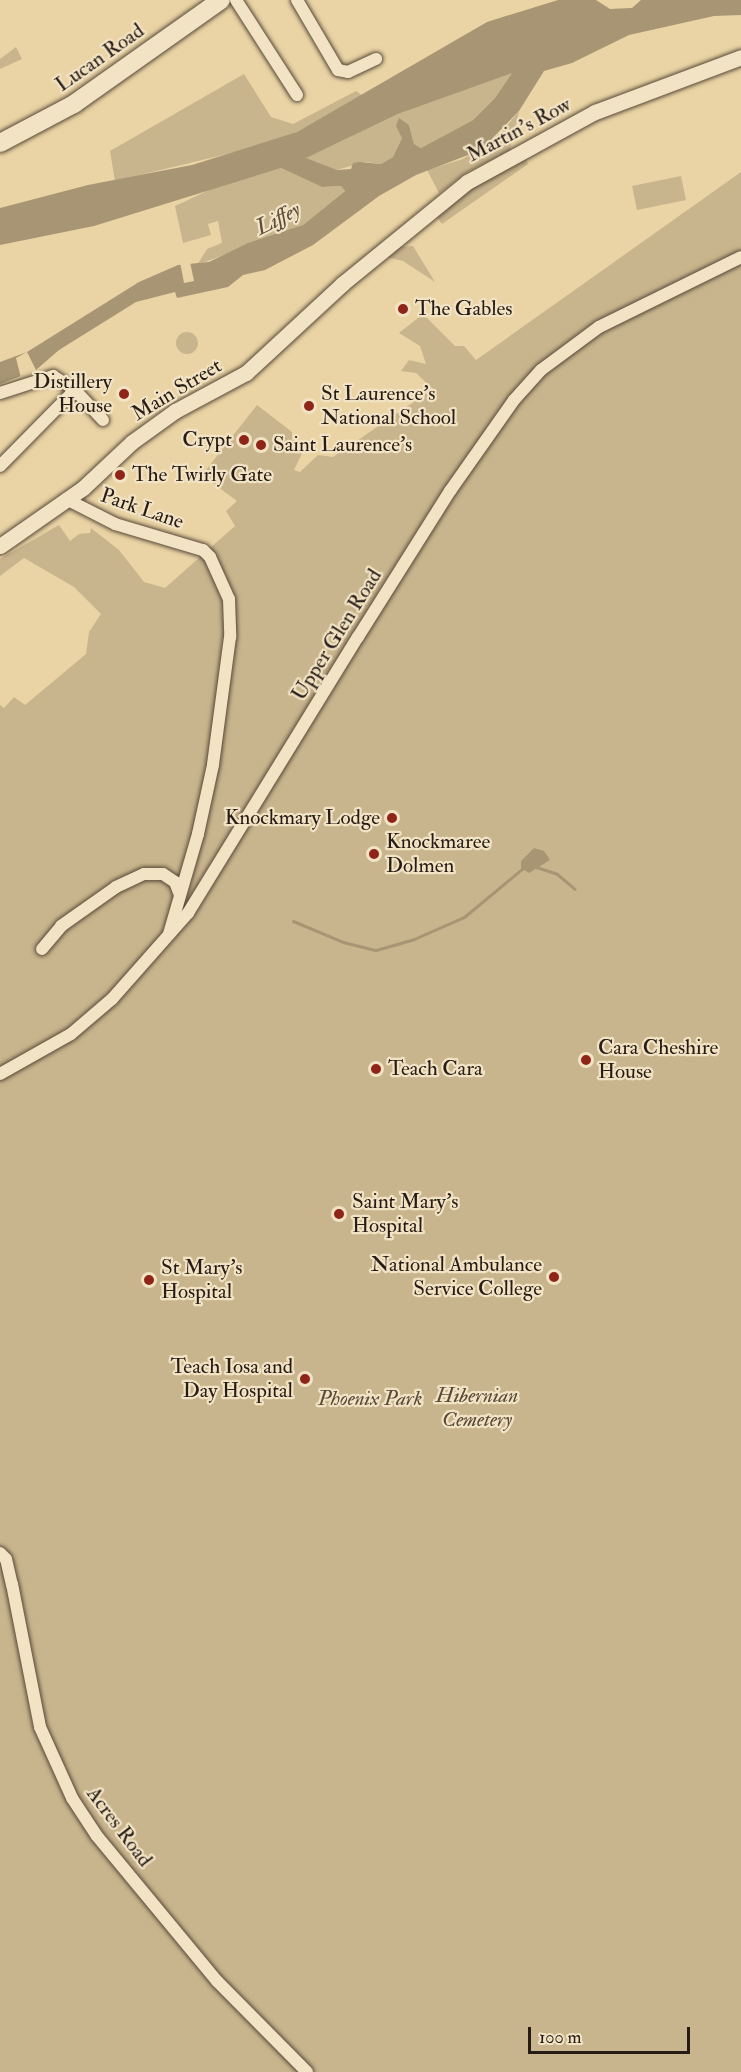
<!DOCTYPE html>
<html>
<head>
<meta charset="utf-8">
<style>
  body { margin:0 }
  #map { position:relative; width:741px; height:2072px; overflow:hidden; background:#ead4a5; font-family:"IM FELL Double Pica",serif }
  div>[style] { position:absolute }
  .green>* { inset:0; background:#c9b58d }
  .round { border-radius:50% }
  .water>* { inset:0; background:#a89574 }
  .pier>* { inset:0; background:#ead4a5 }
  .stream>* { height:3px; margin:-1.5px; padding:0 1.5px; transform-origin:1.5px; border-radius:1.5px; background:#a89574 }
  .roads { filter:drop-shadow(0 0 2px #584939) drop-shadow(0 0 2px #584939) }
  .minor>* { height:12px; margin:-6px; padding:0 6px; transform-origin:6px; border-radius:6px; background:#f1e3c4 }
  .tertiary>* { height:15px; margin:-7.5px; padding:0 7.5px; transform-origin:7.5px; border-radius:7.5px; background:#f1e3c4 }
  .secondary>* { height:18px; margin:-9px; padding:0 9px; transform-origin:9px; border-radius:9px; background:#f1e3c4 }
  .dots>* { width:16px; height:16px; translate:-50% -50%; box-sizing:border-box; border:3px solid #f1e3c4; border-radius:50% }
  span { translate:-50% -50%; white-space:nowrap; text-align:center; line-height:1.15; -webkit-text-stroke:4.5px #f1e3c4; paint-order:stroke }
  .street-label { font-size:21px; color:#271b15 }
  .poi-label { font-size:21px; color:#271b15 }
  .left { translate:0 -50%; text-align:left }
  .right { translate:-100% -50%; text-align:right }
  .park-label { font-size:21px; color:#584939; font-style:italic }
  .water-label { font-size:22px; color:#5b4c3b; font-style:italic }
  .scale { position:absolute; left:528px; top:2027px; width:162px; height:27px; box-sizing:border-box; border:3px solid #271b15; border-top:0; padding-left:8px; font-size:18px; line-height:21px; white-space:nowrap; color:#271b15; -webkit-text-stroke:4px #f1e3c4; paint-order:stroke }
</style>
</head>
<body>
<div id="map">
  <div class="green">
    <i style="clip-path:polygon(16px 47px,22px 59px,0 69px,0 59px)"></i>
    <i style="clip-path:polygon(513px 72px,495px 98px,473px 120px,421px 148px,414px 144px,409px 125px,402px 121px,402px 138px,393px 157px,381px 164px,366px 162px,336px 170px,305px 158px,398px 114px)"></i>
    <i style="clip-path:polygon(244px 74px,271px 117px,293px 124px,356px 91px,363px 96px,297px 132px,264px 145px,115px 181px,110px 151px)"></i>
    <i style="clip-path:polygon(519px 111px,510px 150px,467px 172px,439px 193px,427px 170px,463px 159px,501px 133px)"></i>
    <i style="clip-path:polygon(525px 157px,528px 164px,442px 224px,436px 216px,478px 182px)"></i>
    <i style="clip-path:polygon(281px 168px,322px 187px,341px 186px,345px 191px,303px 225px,197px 265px,207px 249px,222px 243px,218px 221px,208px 224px,211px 235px,183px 243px,175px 206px,220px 185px)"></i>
    <i style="clip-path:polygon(741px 172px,741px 2072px,0 2072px,0 705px,4px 708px,14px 697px,25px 705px,86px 654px,89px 632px,101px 614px,74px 587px,24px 558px,0 576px,0 559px,59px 525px,70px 541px,79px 534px,90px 533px,91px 528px,119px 550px,144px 582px,165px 588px,235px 526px,226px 511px,237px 501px,202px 475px,257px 405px,292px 432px,292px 440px,307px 443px,294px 470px,300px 472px,318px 455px,333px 457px,433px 389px,416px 373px,401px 371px,409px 360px,426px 364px,420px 346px,399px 333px,423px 314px,455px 346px,464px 346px,476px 360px)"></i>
    <i style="clip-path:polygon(681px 176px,686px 200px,637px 210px,632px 186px)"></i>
    <i style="clip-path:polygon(413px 246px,435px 282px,403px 261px,386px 257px,398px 247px)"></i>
    <i class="round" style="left:176px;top:332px;width:22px;height:22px"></i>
  </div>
  <div class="water">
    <i style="clip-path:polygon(evenodd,558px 0,596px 0,610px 9px,632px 8px,641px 0,741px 0,741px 15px,714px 16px,629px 35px,572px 63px,544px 71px,519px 111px,481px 150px,416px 175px,379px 196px,313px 245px,265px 270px,243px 275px,228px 287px,177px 298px,175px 292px,136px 302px,59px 350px,36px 370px,0 384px,0 362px,27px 352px,139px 282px,178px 265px,209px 262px,248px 243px,303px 225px,345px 191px,341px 186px,322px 187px,281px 168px,94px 226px,0 245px,0 208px,88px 185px,192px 165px,297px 132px,487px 22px,558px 0,512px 73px,495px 98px,473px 120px,421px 148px,414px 144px,409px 125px,399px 118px,396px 126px,402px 138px,393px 157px,381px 164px,359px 162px,353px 163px,351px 169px,337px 170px,306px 158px,398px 114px,512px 73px)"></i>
    <i style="clip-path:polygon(534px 848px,544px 851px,550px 860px,529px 873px,521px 868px,521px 861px)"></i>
  </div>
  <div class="pier">
    <i style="clip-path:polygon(180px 262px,190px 262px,194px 281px,184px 283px)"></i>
    <i style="clip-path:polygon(27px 352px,36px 370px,21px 378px,16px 358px)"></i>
  </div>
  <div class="stream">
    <i style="left:536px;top:867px;width:22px;rotate:18deg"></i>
    <i style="left:557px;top:874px;width:23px;rotate:40deg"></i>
    <i style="left:293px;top:921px;width:54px;rotate:22.8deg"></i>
    <i style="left:343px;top:942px;width:34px;rotate:14deg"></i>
    <i style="left:376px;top:950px;width:40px;rotate:-16deg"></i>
    <i style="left:414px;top:939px;width:55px;rotate:-23.7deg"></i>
    <i style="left:464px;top:917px;width:77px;rotate:-39.7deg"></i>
  </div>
  <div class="roads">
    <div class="minor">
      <i style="left:236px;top:0;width:113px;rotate:57.3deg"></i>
      <i style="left:297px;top:0;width:81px;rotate:59.6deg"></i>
      <i style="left:338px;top:70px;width:10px;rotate:11deg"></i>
      <i style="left:348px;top:72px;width:31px;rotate:-25deg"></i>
      <i style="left:0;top:393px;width:56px;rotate:-17.8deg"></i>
      <i style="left:53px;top:376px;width:26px;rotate:32deg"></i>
      <i style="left:75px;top:390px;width:41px;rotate:47deg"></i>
      <i style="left:0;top:466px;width:107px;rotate:-45.4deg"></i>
      <i style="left:66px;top:499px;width:55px;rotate:27deg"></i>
      <i style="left:115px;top:524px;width:92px;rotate:16.5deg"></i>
      <i style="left:203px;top:550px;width:10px;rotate:45deg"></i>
      <i style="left:210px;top:557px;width:46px;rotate:65.7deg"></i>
      <i style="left:229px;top:599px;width:38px;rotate:88deg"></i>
      <i style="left:230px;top:637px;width:129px;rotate:97.6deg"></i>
      <i style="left:213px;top:765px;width:71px;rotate:102.3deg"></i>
      <i style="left:198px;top:834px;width:104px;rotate:106.2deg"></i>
      <i style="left:42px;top:949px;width:30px;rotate:-50deg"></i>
      <i style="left:61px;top:926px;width:67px;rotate:-35.3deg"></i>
      <i style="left:116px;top:887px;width:31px;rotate:-25deg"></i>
      <i style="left:144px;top:874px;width:19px"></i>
      <i style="left:163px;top:874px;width:14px;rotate:34deg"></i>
      <i style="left:175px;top:882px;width:14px;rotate:69deg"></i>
      <i style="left:0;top:1074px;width:81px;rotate:-29.4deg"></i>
      <i style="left:71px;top:1034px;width:54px;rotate:-40.5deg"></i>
      <i style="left:112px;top:999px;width:115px;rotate:-48.5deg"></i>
      <i style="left:188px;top:913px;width:324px;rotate:-58.4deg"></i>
      <i style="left:358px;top:637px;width:173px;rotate:-57.8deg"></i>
      <i style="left:450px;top:491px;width:111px;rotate:-54.9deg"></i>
      <i style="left:514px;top:400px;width:40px;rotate:-48deg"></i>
      <i style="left:541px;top:370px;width:72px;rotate:-36.6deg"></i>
      <i style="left:599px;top:327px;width:158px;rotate:-26.2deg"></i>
      <i style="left:0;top:1553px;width:8px;rotate:45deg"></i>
      <i style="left:6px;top:1559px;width:26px;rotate:77deg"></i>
      <i style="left:12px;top:1584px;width:146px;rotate:78.9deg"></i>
      <i style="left:40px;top:1727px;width:78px;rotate:65.7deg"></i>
      <i style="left:72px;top:1798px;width:45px;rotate:56.7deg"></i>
      <i style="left:97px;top:1836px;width:188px;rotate:50.4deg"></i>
      <i style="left:217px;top:1981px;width:128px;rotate:45.3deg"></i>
    </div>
    <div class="tertiary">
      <i style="left:0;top:546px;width:101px;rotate:-34.9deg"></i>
      <i style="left:83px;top:488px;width:67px;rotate:-43.2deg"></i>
      <i style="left:132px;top:442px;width:53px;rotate:-35.8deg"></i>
      <i style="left:175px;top:411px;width:81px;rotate:-28.2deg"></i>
      <i style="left:246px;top:373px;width:131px;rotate:-42.8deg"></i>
      <i style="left:342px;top:284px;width:161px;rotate:-39.2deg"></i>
      <i style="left:467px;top:182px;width:146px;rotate:-28.7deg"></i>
      <i style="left:595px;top:112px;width:156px;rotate:-20.6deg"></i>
    </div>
    <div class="secondary">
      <i style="left:0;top:143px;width:84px;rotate:-27.8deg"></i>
      <i style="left:74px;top:104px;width:180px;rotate:-35.3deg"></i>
    </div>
  </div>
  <div class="dots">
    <i style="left:403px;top:309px;background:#8f2418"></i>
    <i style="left:124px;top:394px;background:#8f2418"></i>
    <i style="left:309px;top:406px;background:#8f2418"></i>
    <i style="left:244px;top:440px;background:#8f2418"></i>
    <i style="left:261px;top:445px;background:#8f2418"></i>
    <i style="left:120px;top:475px;background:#8f2418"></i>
    <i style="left:392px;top:818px;background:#8f2418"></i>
    <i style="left:374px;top:854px;background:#8f2418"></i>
    <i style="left:586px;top:1060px;background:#8f2418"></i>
    <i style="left:376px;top:1069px;background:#8f2418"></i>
    <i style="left:339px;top:1214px;background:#8f2418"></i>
    <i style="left:554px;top:1277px;background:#8f2418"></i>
    <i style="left:149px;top:1280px;background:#8f2418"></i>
    <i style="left:305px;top:1379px;background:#8f2418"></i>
  </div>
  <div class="street-label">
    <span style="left:100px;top:58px;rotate:-35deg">Lucan Road</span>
    <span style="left:519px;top:130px;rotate:-28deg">Martin's Row</span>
    <span style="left:177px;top:390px;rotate:-31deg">Main Street</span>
    <span style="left:142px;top:509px;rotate:19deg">Park Lane</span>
    <span style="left:337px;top:635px;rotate:-58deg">Upper Glen Road</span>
    <span style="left:119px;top:1827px;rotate:53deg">Acres Road</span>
  </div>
  <div class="poi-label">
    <span class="left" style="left:415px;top:309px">The Gables</span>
    <span class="right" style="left:112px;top:394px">Distillery<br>House</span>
    <span class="left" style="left:321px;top:406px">St Laurence's<br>National School</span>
    <span class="right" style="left:232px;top:440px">Crypt</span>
    <span class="left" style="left:273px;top:445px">Saint Laurence's</span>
    <span class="left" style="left:132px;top:475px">The Twirly Gate</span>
    <span class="right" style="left:380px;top:818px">Knockmary Lodge</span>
    <span class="left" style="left:386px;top:854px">Knockmaree<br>Dolmen</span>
    <span class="left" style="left:598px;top:1060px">Cara Cheshire<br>House</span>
    <span class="left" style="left:388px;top:1069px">Teach Cara</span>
    <span class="left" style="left:352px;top:1214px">Saint Mary's<br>Hospital</span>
    <span class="right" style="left:542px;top:1277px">National Ambulance<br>Service College</span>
    <span class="left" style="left:161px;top:1280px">St Mary's<br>Hospital</span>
    <span class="right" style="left:293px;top:1379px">Teach Iosa and<br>Day Hospital</span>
  </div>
  <div class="park-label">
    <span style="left:477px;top:1408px">Hibernian<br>Cemetery</span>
    <span style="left:370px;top:1399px">Phoenix Park</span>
  </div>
  <div class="water-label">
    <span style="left:278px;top:219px;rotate:-27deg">Liffey</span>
  </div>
  <div class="scale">100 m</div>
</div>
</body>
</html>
